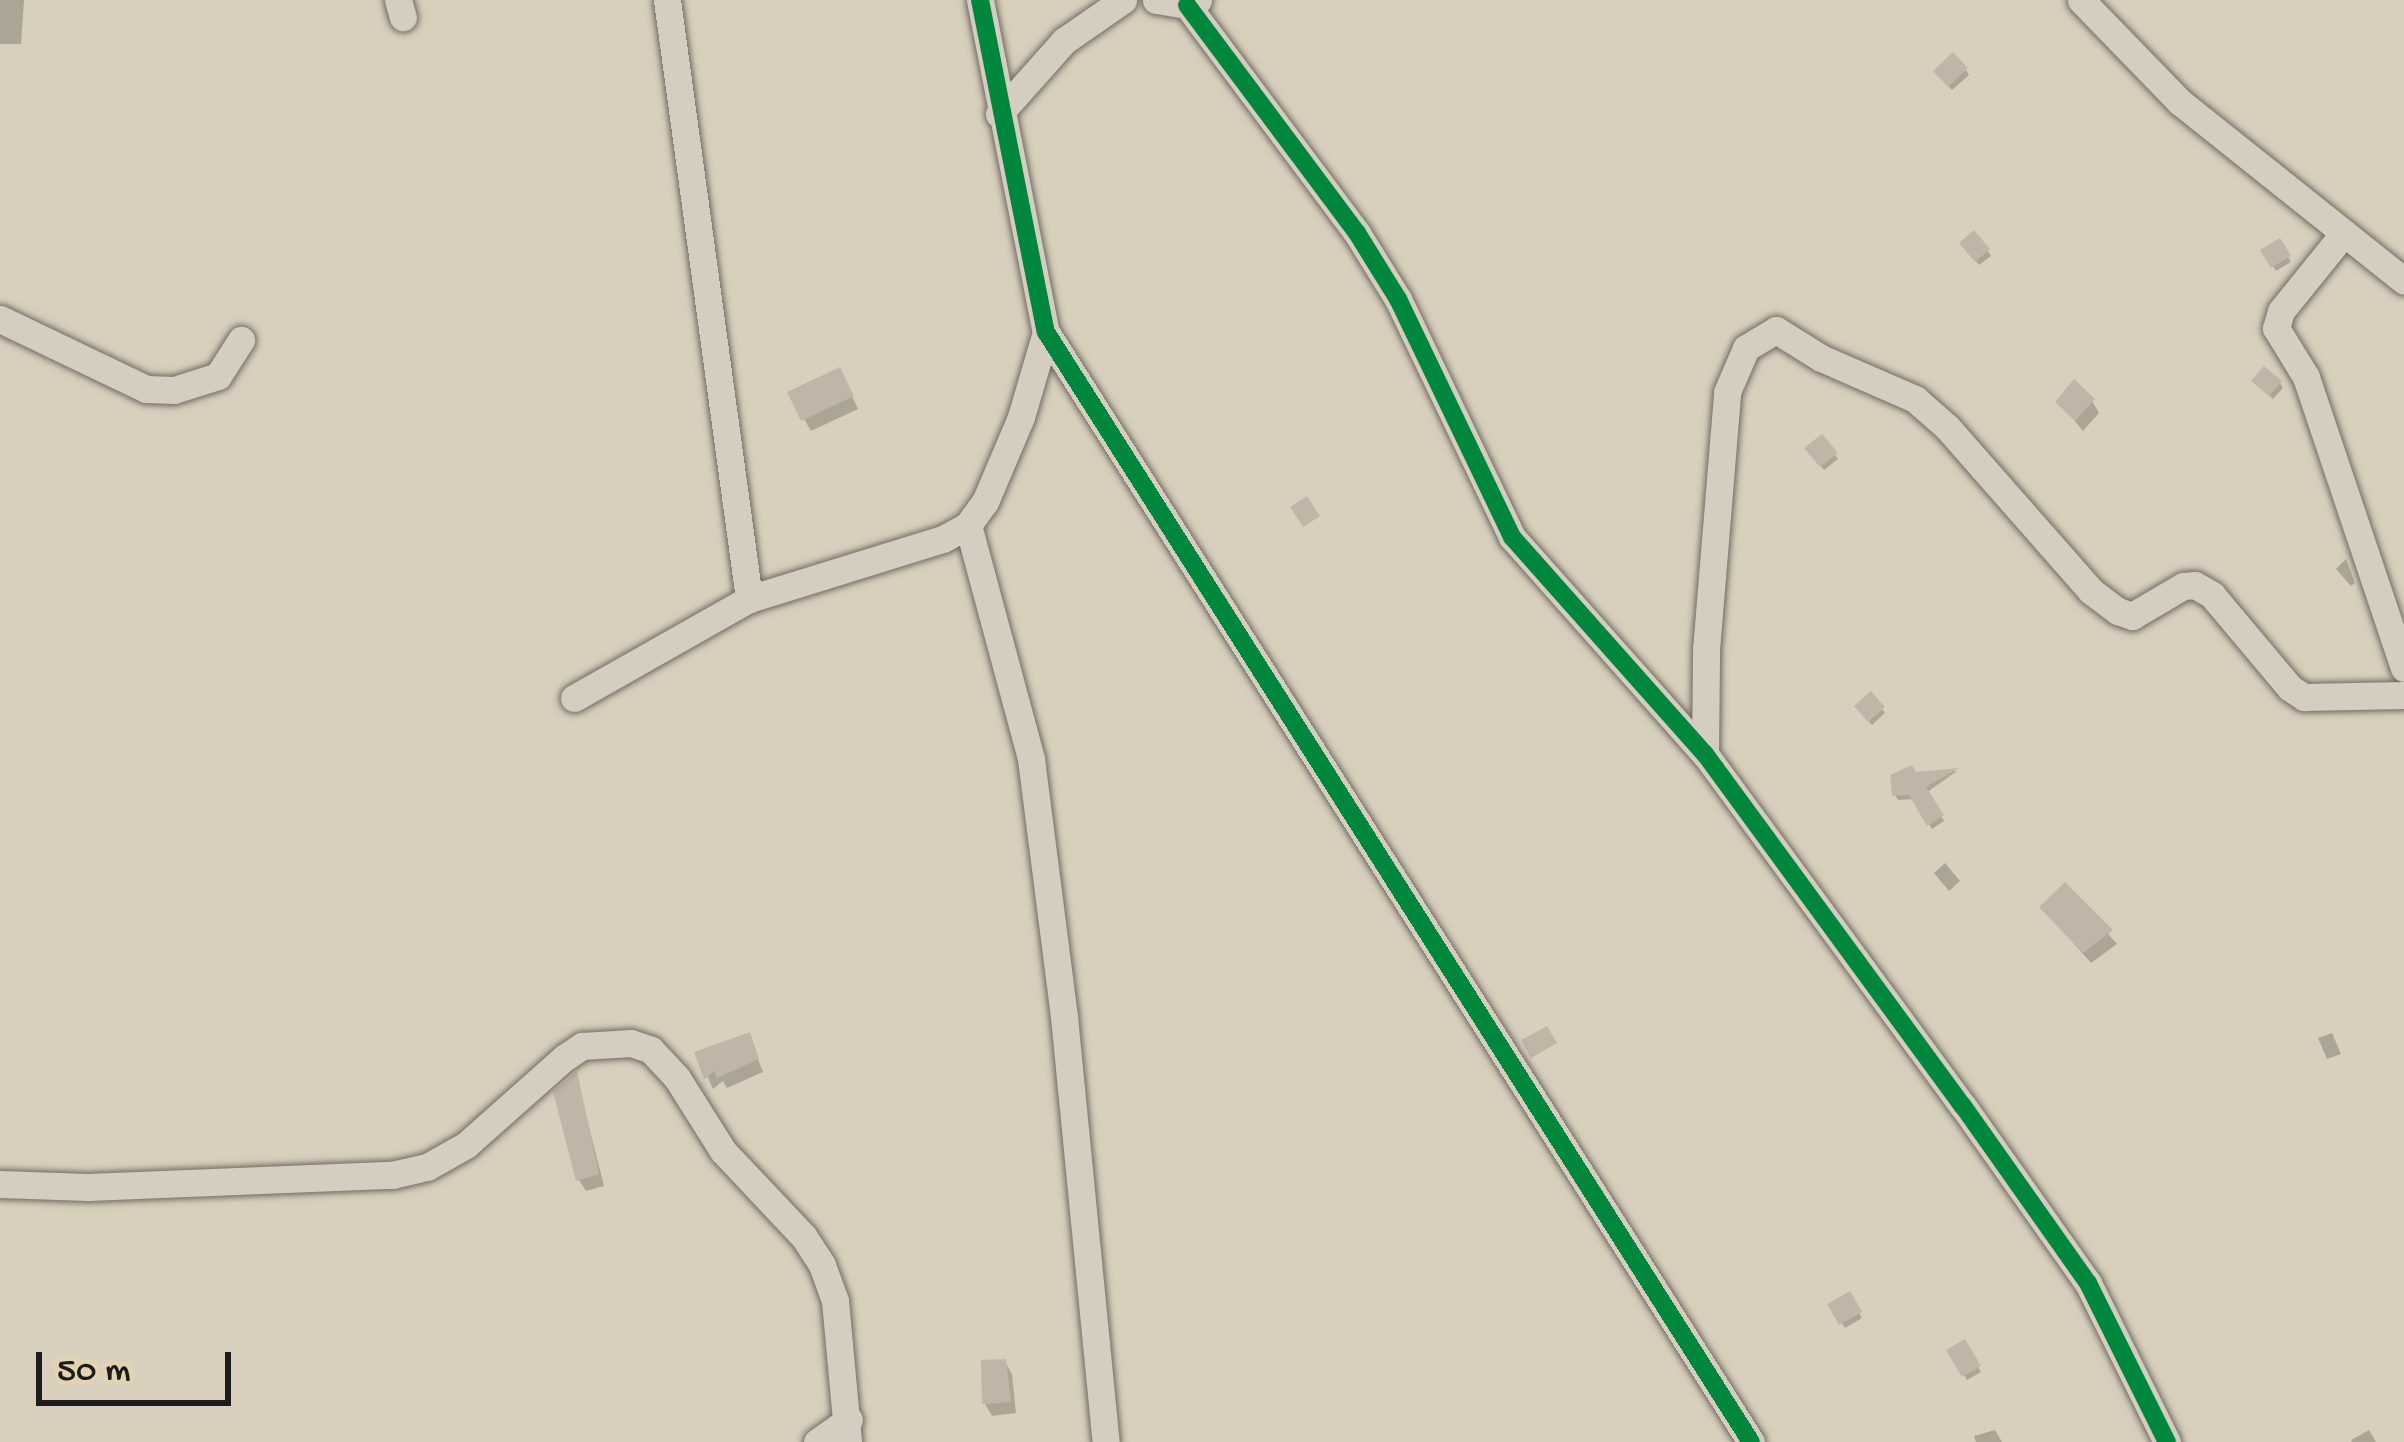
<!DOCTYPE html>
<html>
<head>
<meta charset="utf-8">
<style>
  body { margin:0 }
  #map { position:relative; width:2404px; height:1442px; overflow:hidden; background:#d8cfbc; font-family:"Gochi Hand",sans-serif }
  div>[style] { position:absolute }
  .shadow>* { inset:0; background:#0003 }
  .building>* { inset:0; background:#c0b6a7 }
  .roads { filter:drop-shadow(0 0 3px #716d64) drop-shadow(0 0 3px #716d64) }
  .minor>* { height:27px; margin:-13.5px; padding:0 13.5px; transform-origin:13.5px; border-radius:13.5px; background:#d4cdc0 }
  .cycleway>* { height:18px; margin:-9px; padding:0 9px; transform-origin:9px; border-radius:9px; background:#00873e }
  span { translate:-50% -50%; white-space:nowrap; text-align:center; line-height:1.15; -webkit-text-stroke:12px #e4d3b0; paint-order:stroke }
  .scale { position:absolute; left:36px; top:1352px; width:195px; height:54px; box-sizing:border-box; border:6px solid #1c1c1c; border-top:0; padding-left:15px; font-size:36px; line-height:42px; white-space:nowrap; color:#1c1c1c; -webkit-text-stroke:9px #e4d3b0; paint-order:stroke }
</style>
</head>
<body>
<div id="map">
  <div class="shadow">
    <i style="clip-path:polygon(0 0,24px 0,21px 44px,0 44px)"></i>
    <i style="clip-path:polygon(1966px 70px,1969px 75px,1952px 90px,1940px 77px)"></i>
    <i style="clip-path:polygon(2279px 242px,2291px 262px,2276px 271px,2264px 251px)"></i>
    <i style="clip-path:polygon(1966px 248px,1988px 251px,1991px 256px,1979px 265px)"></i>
    <i style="clip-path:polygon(846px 383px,858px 409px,811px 431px,804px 419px)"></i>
    <i style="clip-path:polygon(2280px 383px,2283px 388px,2273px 399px,2258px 386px)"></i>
    <i style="clip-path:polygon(2092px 401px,2099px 413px,2083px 431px,2059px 402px)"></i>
    <i style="clip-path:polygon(1811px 453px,1835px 455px,1838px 459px,1824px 470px)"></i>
    <i style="clip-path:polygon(2346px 559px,2355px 583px,2351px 586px,2336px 569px)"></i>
    <i style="clip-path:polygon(1882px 709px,1885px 713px,1872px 725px,1861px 712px)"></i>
    <i style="clip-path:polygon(1957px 771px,1926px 793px,1944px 821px,1932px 829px,1914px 799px,1898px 800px,1895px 795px,1914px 775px)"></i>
    <i style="clip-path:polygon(1945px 863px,1960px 881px,1949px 891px,1934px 873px)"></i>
    <i style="clip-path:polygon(2065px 886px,2117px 944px,2091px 963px,2042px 908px)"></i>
    <i style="clip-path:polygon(2332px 1033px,2341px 1054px,2327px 1059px,2318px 1038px)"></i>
    <i style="clip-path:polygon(749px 1036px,763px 1072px,727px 1088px,723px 1081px,713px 1089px,698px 1054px)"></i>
    <i style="clip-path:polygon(576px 1076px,604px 1186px,586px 1191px,579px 1180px)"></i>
    <i style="clip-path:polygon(1849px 1295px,1862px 1318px,1845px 1328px,1831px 1305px)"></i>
    <i style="clip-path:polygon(1964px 1343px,1981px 1372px,1967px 1380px,1950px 1351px)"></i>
    <i style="clip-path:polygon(1005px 1362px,1012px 1374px,1016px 1413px,992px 1416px,985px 1404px)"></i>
    <i style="clip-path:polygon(1995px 1430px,2002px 1442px,1976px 1442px,1974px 1436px)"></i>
    <i style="clip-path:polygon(2369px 1430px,2376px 1442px,2352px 1442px,2351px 1440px)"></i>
  </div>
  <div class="building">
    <i style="clip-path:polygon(1953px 52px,1968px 68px,1948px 87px,1933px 71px)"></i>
    <i style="clip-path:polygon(1974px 230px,1990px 249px,1975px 262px,1959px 243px)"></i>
    <i style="clip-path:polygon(2280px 238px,2291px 256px,2271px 268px,2260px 250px)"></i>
    <i style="clip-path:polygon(2264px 366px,2282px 381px,2269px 396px,2251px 381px)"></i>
    <i style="clip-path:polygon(840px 367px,854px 396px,801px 421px,787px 392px)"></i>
    <i style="clip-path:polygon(2074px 379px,2095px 399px,2075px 421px,2055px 402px)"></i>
    <i style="clip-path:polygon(1822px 434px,1838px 453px,1820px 467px,1804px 448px)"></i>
    <i style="clip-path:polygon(1307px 496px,1320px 516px,1303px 527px,1290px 507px)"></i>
    <i style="clip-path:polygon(1871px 691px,1885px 707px,1868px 722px,1854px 706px)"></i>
    <i style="clip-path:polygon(1912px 765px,1916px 772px,1959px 768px,1926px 787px,1944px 815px,1927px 826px,1909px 795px,1892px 796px,1890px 775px)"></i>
    <i style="clip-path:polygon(2065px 882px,2113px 930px,2083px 953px,2039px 907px)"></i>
    <i style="clip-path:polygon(1547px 1026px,1557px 1043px,1531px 1058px,1521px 1040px)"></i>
    <i style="clip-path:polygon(750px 1032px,759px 1059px,717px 1078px,714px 1071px,704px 1080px,694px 1052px)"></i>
    <i style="clip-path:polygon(577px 1071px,599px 1174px,576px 1181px,553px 1092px)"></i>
    <i style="clip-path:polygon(1850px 1291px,1862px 1312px,1839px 1325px,1827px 1304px)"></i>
    <i style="clip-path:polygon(1965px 1339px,1981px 1366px,1962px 1377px,1946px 1350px)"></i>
    <i style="clip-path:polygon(1006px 1359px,1011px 1402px,982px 1404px,981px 1360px)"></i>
  </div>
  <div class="roads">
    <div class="minor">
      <i style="left:398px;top:0;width:18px;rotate:74deg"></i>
      <i style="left:667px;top:0;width:605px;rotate:82.2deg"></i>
      <i style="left:980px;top:0;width:338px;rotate:78.8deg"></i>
      <i style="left:1046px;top:332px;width:1315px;rotate:57.58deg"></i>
      <i style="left:1156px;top:0;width:31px;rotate:9deg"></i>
      <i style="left:1187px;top:5px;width:12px;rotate:-24deg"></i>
      <i style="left:2081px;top:0;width:142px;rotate:45.9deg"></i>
      <i style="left:2180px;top:102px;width:287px;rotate:38.6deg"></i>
      <i style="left:1187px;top:5px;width:284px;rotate:53.3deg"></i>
      <i style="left:1357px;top:233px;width:78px;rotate:58.2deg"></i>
      <i style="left:1398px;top:299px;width:264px;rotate:64.4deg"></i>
      <i style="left:1512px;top:537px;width:290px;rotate:48.4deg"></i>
      <i style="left:1705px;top:754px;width:436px;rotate:53.8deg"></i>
      <i style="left:1963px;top:1106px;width:217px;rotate:54.8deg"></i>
      <i style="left:2088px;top:1283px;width:178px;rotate:63.6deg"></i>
      <i style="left:999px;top:114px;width:98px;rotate:-48.3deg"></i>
      <i style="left:1064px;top:41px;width:72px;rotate:-34.8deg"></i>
      <i style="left:2344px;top:233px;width:100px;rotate:128.9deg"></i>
      <i style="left:2281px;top:311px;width:18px;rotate:106deg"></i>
      <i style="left:2276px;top:328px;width:57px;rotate:58.5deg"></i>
      <i style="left:2306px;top:377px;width:307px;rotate:71.4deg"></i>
      <i style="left:0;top:319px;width:162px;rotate:25.6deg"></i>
      <i style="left:146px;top:389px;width:28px;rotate:2deg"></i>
      <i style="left:174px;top:390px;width:46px;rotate:-17.7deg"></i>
      <i style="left:218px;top:376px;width:43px;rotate:-57.4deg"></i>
      <i style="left:968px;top:525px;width:242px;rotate:74.9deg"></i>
      <i style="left:1031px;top:759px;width:260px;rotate:82.7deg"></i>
      <i style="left:1064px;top:1017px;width:427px;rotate:84.4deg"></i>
      <i style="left:574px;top:698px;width:201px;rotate:-29.5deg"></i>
      <i style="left:749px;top:599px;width:203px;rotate:-17.2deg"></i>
      <i style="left:943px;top:539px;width:29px;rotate:-29deg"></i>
      <i style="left:968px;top:525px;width:29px;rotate:-54deg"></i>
      <i style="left:985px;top:502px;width:92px;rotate:-67deg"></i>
      <i style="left:1021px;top:417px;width:89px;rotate:-73.6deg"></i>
      <i style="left:1705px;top:754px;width:104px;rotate:-89.4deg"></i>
      <i style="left:1706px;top:650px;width:259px;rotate:-85.3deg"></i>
      <i style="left:1727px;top:392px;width:48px;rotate:-66.6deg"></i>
      <i style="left:1746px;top:348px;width:35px;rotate:-31deg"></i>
      <i style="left:1776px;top:330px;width:53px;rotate:31.9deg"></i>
      <i style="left:1821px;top:358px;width:103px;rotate:23.6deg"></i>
      <i style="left:1915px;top:399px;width:43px;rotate:41.2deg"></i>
      <i style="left:1947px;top:427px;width:218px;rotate:48.7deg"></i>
      <i style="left:2091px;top:591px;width:34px;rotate:37deg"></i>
      <i style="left:2118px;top:611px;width:15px;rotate:20deg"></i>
      <i style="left:2132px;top:616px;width:59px;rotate:-30.5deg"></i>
      <i style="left:2183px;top:586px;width:12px;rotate:-5deg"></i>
      <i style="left:2195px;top:585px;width:20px;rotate:30deg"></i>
      <i style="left:2212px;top:595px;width:121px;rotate:50deg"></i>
      <i style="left:2290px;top:688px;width:17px;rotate:33deg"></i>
      <i style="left:2304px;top:697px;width:100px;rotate:-1.1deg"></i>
      <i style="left:0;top:1184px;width:88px;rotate:2deg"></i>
      <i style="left:88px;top:1187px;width:304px;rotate:-2.3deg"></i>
      <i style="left:392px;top:1175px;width:36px;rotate:-13deg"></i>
      <i style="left:427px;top:1167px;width:45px;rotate:-29.4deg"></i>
      <i style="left:466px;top:1145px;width:131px;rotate:-41.6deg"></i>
      <i style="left:564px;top:1058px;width:22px;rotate:-34deg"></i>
      <i style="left:582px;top:1046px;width:49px;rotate:-3.5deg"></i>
      <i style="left:631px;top:1043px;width:21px;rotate:19deg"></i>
      <i style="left:651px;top:1050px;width:38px;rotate:47deg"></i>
      <i style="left:677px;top:1078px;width:86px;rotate:57.8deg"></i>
      <i style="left:723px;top:1151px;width:118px;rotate:46.7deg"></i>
      <i style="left:804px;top:1237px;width:33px;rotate:57deg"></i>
      <i style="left:822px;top:1265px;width:38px;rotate:70deg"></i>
      <i style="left:835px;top:1301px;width:142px;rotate:84.7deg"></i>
      <i style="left:817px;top:1442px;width:39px;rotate:-35deg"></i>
    </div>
  </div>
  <div class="cycleway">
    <i style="left:980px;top:0;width:338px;rotate:78.8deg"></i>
    <i style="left:1046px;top:332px;width:1315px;rotate:57.58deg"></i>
    <i style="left:1187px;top:5px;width:284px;rotate:53.3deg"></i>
    <i style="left:1357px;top:233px;width:78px;rotate:58.2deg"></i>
    <i style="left:1398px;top:299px;width:264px;rotate:64.4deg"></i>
    <i style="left:1512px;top:537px;width:290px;rotate:48.4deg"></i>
    <i style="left:1705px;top:754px;width:436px;rotate:53.8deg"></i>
    <i style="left:1963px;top:1106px;width:217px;rotate:54.8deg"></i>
    <i style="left:2088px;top:1283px;width:178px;rotate:63.6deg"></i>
  </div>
  <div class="scale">50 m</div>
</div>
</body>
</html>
